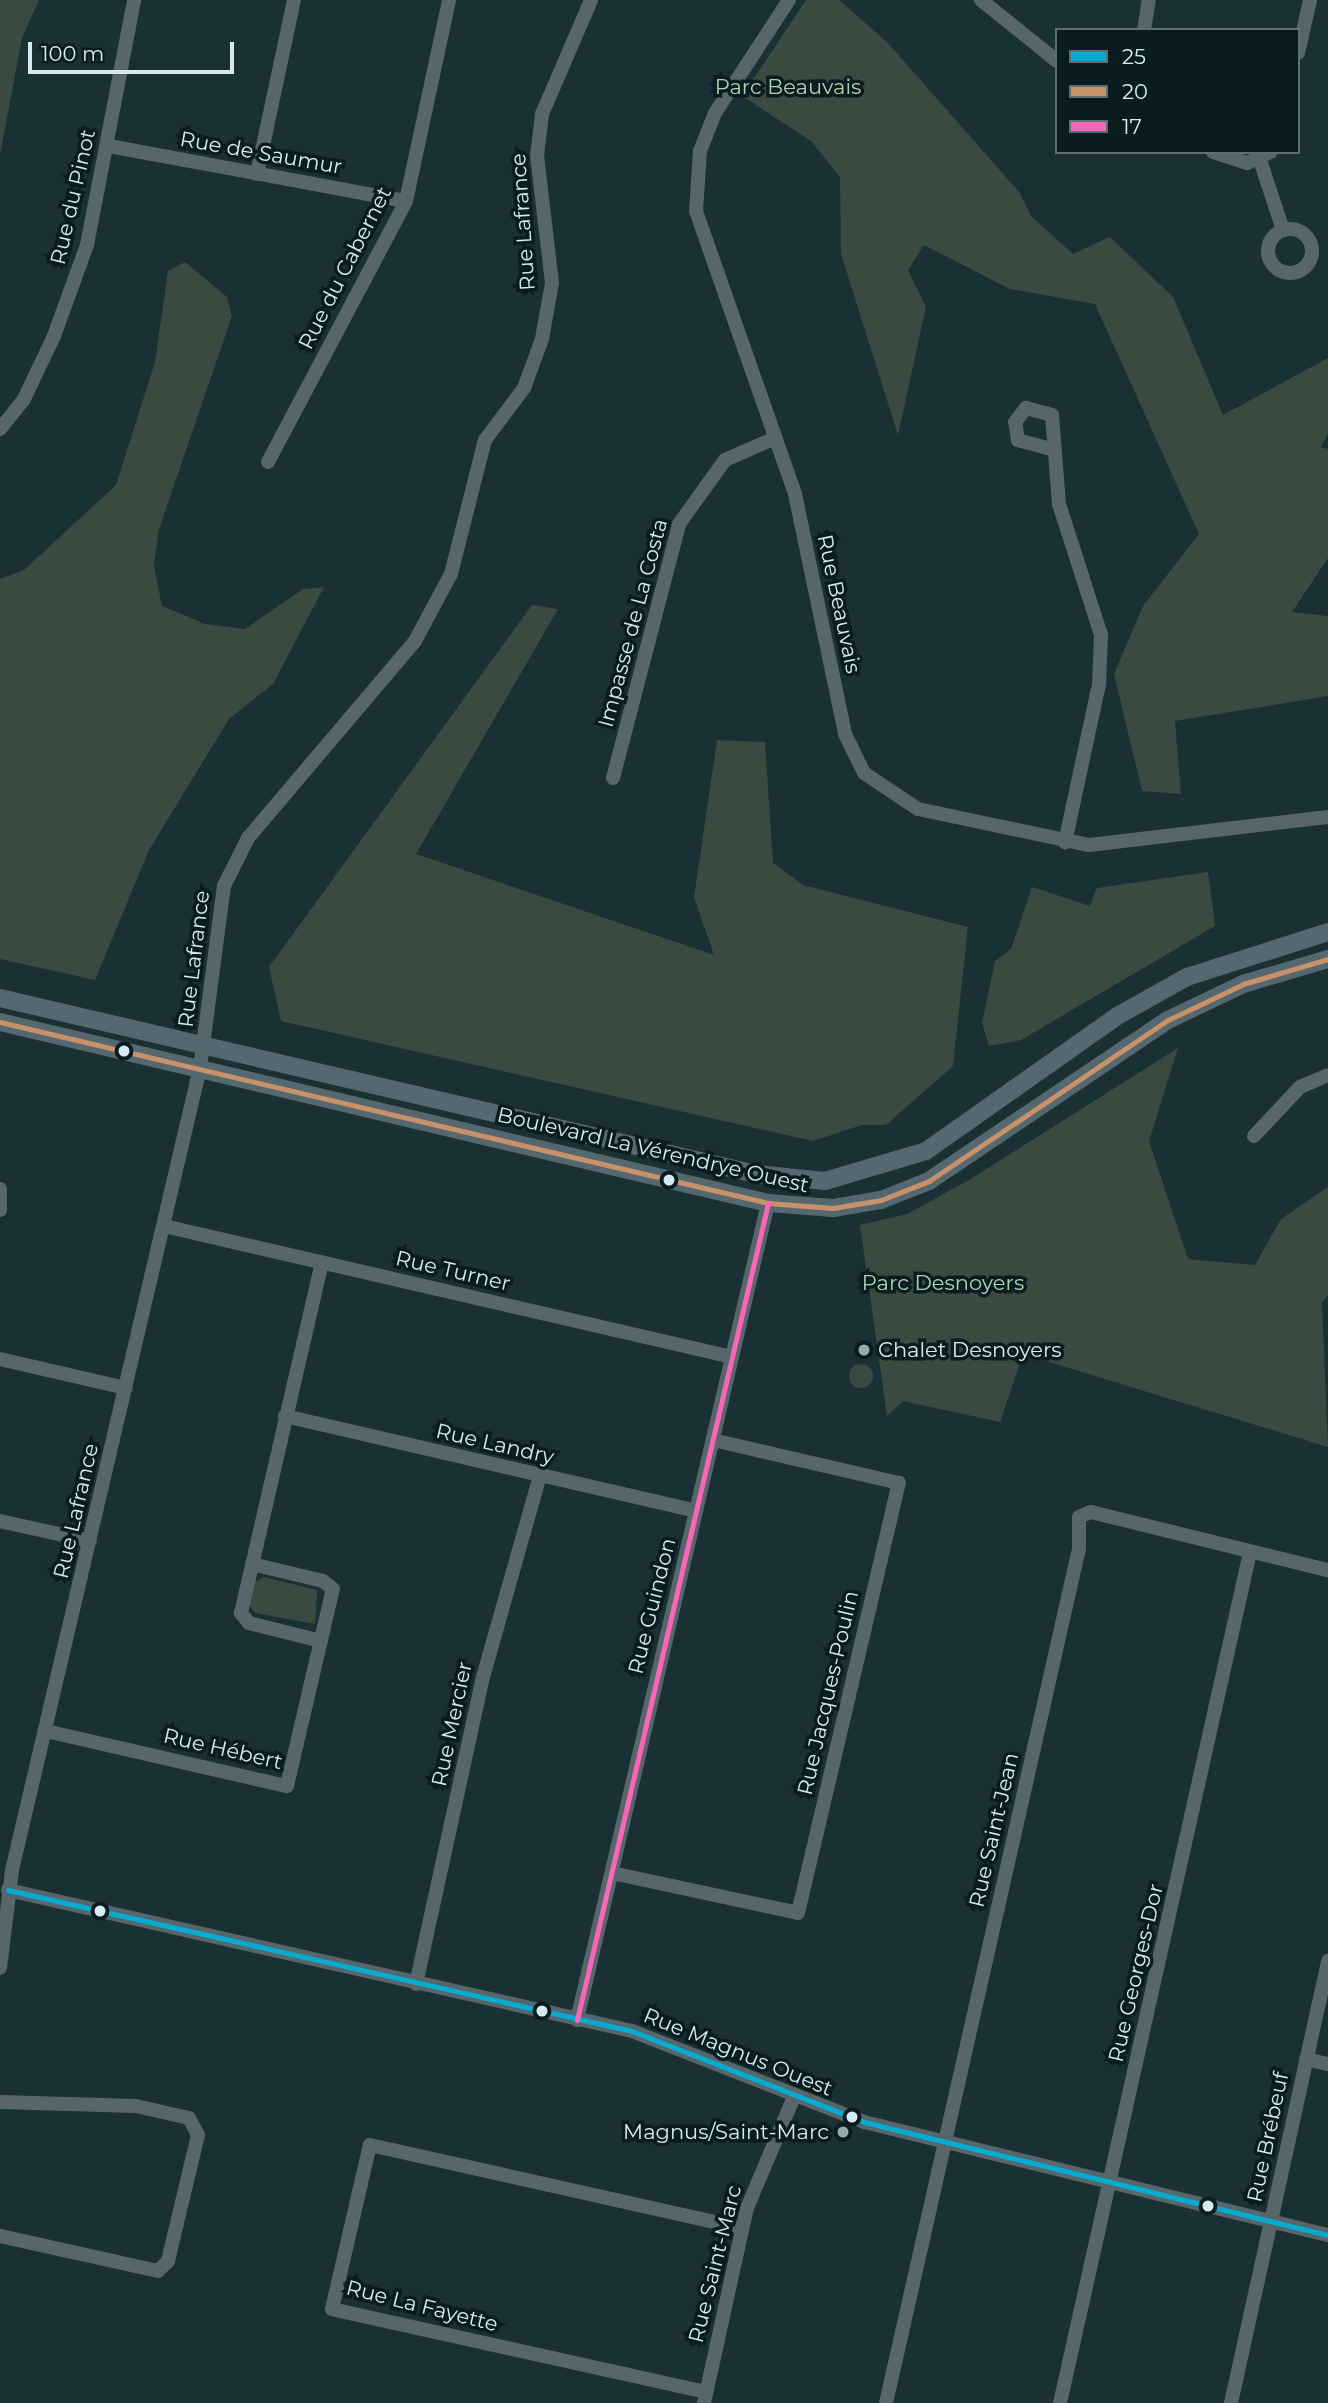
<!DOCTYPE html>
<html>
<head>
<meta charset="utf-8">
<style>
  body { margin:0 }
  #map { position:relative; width:1328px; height:2403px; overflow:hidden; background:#193035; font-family:Montserrat,sans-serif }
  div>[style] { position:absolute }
  .green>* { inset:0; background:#3b4a41 }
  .round { border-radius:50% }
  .minor>* { height:14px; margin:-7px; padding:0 7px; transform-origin:7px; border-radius:7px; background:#56666a }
  .minor>.ring { margin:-7px; padding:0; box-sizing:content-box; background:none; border:14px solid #56666a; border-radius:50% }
  .major>* { height:18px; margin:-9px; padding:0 9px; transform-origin:9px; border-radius:9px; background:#55676f }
  .bus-1>* { height:5px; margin:-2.5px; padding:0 2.5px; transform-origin:2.5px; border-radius:2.5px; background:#06acd0 }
  .bus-2>* { height:5px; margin:-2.5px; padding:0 2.5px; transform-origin:2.5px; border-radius:2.5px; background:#c7916a }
  .bus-3>* { height:5px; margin:-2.5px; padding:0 2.5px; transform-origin:2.5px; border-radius:2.5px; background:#fa66b7 }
  .dots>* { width:19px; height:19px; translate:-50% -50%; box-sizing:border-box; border:4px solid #0b1c20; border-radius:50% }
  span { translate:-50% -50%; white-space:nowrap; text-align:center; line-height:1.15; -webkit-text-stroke:7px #0b1c20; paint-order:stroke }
  .park-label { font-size:21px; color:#a9d6b0 }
  .street-label { font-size:21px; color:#d6ebf1 }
  .poi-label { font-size:21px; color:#d6ebf1 }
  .left { translate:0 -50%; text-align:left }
  .right { translate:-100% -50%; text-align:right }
  .legend { position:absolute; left:1055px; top:28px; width:245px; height:126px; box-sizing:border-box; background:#0b1c20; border:2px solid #5c6f74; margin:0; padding:9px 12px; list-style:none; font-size:21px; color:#d6ebf1 }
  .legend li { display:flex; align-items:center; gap:14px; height:35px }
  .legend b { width:35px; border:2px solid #5c6f74 }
  .scale { position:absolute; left:28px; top:42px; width:206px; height:32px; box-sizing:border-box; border:4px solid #d6ebf1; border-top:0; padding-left:9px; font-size:21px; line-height:24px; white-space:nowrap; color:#d6ebf1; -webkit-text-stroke:5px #0b1c20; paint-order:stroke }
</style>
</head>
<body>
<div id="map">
  <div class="green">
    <i style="clip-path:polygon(0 0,39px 0,22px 38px,0 155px)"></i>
    <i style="clip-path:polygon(806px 0,839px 0,887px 42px,1019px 192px,1031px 216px,1073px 254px,1110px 237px,1173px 297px,1223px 415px,1328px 358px,1328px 434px,1321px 447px,1328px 449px,1328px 558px,1292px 612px,1328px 616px,1328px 696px,1175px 721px,1181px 794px,1142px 791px,1114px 674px,1143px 606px,1199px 534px,1095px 304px,1010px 289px,924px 245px,908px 270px,926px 307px,898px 435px,841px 254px,840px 177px,811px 141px,742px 96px)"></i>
    <i style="clip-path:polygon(185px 262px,227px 297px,232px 316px,159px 529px,154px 566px,162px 606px,205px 624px,245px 629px,303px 589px,324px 587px,273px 684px,229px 719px,149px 850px,95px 980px,0 959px,0 579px,24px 570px,116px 485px,155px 362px,168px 271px)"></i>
    <i style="clip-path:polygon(532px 605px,558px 609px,416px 854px,714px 955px,694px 897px,717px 740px,765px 742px,773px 863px,803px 885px,968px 927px,953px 1066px,886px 1125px,862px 1125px,813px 1141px,281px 1021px,269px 967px)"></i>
    <i style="clip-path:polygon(1208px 872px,1215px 926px,1021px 1040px,989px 1046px,982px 1023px,995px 961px,1011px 949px,1032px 887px,1090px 906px,1097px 888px)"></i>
    <i style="clip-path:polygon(1178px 1048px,1149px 1141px,1188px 1259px,1255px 1265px,1281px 1219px,1328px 1187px,1328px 1295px,1322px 1302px,1328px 1447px,1023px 1354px,1000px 1422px,903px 1401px,887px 1416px,860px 1225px,907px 1214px,969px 1180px)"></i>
    <i class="round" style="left:849px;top:1364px;width:24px;height:24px"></i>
    <i style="clip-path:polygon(264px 1577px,317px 1590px,315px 1624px,255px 1613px,250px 1605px,255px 1582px)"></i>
  </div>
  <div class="minor">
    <i style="left:789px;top:0;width:135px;rotate:123.2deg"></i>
    <i style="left:715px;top:113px;width:41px;rotate:111.5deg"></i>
    <i style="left:700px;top:151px;width:60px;rotate:93.8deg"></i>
    <i style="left:696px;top:211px;width:300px;rotate:70.7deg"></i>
    <i style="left:795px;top:494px;width:245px;rotate:78.2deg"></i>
    <i style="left:845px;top:734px;width:43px;rotate:64deg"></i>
    <i style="left:864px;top:773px;width:65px;rotate:33.7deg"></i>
    <i style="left:918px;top:809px;width:175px;rotate:11.9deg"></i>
    <i style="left:1089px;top:845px;width:241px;rotate:-6.7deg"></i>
    <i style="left:981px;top:0;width:97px;rotate:38.8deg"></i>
    <i style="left:1144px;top:30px;width:30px;rotate:-81deg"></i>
    <i style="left:1298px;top:53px;width:54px;rotate:-77.2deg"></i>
    <i style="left:109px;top:146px;width:302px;rotate:10.5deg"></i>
    <i style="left:1213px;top:152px;width:36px;rotate:18deg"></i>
    <i style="left:1247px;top:163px;width:26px;rotate:-25deg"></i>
    <i style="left:1260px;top:160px;width:74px;rotate:71.8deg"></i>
    <i style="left:257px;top:174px;width:178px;rotate:-78deg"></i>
    <i class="ring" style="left:1268px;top:229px;width:30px;height:30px"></i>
    <i style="left:0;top:429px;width:38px;rotate:-51deg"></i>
    <i style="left:24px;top:399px;width:70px;rotate:-64.5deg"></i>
    <i style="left:54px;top:336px;width:97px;rotate:-70.1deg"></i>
    <i style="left:87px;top:245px;width:249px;rotate:-79.1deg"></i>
    <i style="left:1051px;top:449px;width:34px;rotate:-165deg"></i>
    <i style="left:1018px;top:440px;width:18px;rotate:-99deg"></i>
    <i style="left:1015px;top:422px;width:18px;rotate:-52deg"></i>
    <i style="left:1026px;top:408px;width:27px;rotate:15deg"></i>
    <i style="left:1052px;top:415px;width:89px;rotate:85.5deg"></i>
    <i style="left:1059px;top:504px;width:138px;rotate:72.2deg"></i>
    <i style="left:1101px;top:635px;width:49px;rotate:92.3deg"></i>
    <i style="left:1099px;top:684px;width:162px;rotate:102.1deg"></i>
    <i style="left:268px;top:462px;width:295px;rotate:-62.1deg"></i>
    <i style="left:406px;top:201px;width:206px;rotate:-77.9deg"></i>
    <i style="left:613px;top:778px;width:262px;rotate:-75.4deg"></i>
    <i style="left:679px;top:524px;width:79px;rotate:-54.3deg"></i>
    <i style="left:725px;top:460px;width:52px;rotate:-23.6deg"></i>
    <i style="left:1254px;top:1136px;width:67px;rotate:-46.8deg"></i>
    <i style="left:1300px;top:1087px;width:30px;rotate:-23deg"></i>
    <i style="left:0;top:1189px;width:21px;rotate:90deg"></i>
    <i style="left:164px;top:1226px;width:583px;rotate:12.99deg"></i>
    <i style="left:0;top:1359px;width:129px;rotate:13deg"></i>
    <i style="left:285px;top:1416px;width:422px;rotate:13deg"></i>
    <i style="left:0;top:1521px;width:92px;rotate:12.5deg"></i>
    <i style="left:321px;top:1641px;width:74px;rotate:-166deg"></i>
    <i style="left:249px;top:1623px;width:13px;rotate:-129deg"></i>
    <i style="left:241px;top:1613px;width:359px;rotate:-77deg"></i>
    <i style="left:46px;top:1731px;width:247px;rotate:12.9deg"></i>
    <i style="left:287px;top:1786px;width:202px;rotate:-76.9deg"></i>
    <i style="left:333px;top:1589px;width:13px;rotate:-141deg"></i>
    <i style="left:323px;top:1581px;width:73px;rotate:-166.5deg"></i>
    <i style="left:612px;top:1873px;width:190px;rotate:12.1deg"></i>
    <i style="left:798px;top:1913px;width:442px;rotate:-76.8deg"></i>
    <i style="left:899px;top:1483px;width:191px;rotate:-167deg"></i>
    <i style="left:8px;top:1890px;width:640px;rotate:12.73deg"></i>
    <i style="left:632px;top:2031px;width:249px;rotate:21.4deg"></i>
    <i style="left:864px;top:2122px;width:478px;rotate:13.7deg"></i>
    <i style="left:0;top:1968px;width:99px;rotate:-83deg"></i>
    <i style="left:12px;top:1870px;width:824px;rotate:-76.81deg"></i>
    <i style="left:200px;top:1068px;width:184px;rotate:-82.5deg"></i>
    <i style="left:224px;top:886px;width:54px;rotate:-63.4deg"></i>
    <i style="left:248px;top:838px;width:258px;rotate:-49.7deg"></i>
    <i style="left:415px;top:641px;width:76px;rotate:-61.8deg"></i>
    <i style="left:451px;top:574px;width:138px;rotate:-75.8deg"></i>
    <i style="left:485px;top:440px;width:65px;rotate:-53.1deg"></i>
    <i style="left:524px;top:388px;width:52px;rotate:-69.8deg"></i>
    <i style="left:542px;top:339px;width:57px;rotate:-79.9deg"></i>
    <i style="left:552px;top:283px;width:128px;rotate:-96.7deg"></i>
    <i style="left:537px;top:156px;width:42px;rotate:-83.2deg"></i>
    <i style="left:542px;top:114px;width:124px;rotate:-66.7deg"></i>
    <i style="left:416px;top:1984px;width:314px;rotate:-77.7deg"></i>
    <i style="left:483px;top:1677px;width:210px;rotate:-74.2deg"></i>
    <i style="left:577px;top:2020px;width:839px;rotate:-76.84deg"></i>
    <i style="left:1306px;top:2059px;width:23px;rotate:13deg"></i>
    <i style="left:0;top:2102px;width:136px;rotate:1.7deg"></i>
    <i style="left:136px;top:2106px;width:54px;rotate:12.8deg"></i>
    <i style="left:189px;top:2118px;width:19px;rotate:62deg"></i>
    <i style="left:198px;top:2135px;width:130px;rotate:103.4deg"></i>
    <i style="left:168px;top:2261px;width:14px;rotate:135deg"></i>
    <i style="left:158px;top:2271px;width:162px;rotate:-167.5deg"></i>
    <i style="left:706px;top:2392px;width:383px;rotate:-167.5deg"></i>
    <i style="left:332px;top:2309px;width:168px;rotate:-77deg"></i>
    <i style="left:370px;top:2145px;width:381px;rotate:12.6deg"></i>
    <i style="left:704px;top:2403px;width:200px;rotate:-77.6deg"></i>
    <i style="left:747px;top:2208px;width:118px;rotate:-67.1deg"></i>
    <i style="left:886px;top:2403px;width:876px;rotate:-77.27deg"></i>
    <i style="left:1079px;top:1549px;width:32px;rotate:-90deg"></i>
    <i style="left:1079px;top:1517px;width:13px;rotate:-23deg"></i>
    <i style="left:1091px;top:1512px;width:244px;rotate:13.8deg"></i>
    <i style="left:1060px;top:2403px;width:872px;rotate:-77.41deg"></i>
    <i style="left:1231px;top:2403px;width:453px;rotate:-77.6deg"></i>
  </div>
  <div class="major">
    <i style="left:0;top:998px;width:776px;rotate:13.11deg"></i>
    <i style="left:756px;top:1174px;width:69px;rotate:5.8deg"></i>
    <i style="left:825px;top:1181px;width:105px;rotate:-16.5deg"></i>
    <i style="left:926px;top:1151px;width:236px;rotate:-35.2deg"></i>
    <i style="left:1119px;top:1015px;width:78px;rotate:-29.2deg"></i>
    <i style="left:1187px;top:977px;width:148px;rotate:-17.7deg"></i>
    <i style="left:0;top:1022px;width:789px;rotate:13.26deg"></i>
    <i style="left:768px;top:1203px;width:65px;rotate:4.4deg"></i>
    <i style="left:833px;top:1208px;width:49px;rotate:-9.5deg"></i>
    <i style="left:881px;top:1200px;width:52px;rotate:-21.6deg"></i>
    <i style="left:929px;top:1181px;width:288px;rotate:-34deg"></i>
    <i style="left:1168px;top:1020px;width:83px;rotate:-25.6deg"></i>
    <i style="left:1243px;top:984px;width:89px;rotate:-16.4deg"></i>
  </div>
  <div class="bus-1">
    <i style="left:8px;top:1890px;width:640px;rotate:12.73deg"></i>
    <i style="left:632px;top:2031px;width:249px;rotate:21.4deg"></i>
    <i style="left:864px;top:2122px;width:478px;rotate:13.7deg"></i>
  </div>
  <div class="bus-2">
    <i style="left:0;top:1022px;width:789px;rotate:13.26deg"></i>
    <i style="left:768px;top:1203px;width:65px;rotate:4.4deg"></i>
    <i style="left:833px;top:1208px;width:49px;rotate:-9.5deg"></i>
    <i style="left:881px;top:1200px;width:52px;rotate:-21.6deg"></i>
    <i style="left:929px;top:1181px;width:288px;rotate:-34deg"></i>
    <i style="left:1168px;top:1020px;width:83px;rotate:-25.6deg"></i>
    <i style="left:1243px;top:984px;width:89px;rotate:-16.4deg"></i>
  </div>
  <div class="bus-3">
    <i style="left:577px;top:2020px;width:839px;rotate:-76.84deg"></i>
  </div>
  <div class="dots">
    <i style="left:124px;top:1051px;background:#d6ebf1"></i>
    <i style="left:669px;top:1180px;background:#d6ebf1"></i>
    <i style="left:864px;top:1350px;background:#94aaaf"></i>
    <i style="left:100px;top:1911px;background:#d6ebf1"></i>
    <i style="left:542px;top:2011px;background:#d6ebf1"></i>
    <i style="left:852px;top:2117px;background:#d6ebf1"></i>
    <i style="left:843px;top:2132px;background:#94aaaf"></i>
    <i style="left:1208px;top:2206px;background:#d6ebf1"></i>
  </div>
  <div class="park-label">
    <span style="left:788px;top:87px">Parc Beauvais</span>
    <span style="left:943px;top:1283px">Parc Desnoyers</span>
  </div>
  <div class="street-label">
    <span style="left:261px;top:153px;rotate:10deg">Rue de Saumur</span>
    <span style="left:73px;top:197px;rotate:-77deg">Rue du Pinot</span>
    <span style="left:523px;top:222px;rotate:-94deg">Rue Lafrance</span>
    <span style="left:345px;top:268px;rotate:-63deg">Rue du Cabernet</span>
    <span style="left:839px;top:604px;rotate:78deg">Rue Beauvais</span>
    <span style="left:633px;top:623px;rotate:-75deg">Impasse de La Costa</span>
    <span style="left:194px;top:959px;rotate:-83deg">Rue Lafrance</span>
    <span style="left:653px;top:1150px;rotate:13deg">Boulevard La Vérendrye Ouest</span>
    <span style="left:453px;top:1271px;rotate:13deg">Rue Turner</span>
    <span style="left:495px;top:1444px;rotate:13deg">Rue Landry</span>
    <span style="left:76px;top:1511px;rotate:-77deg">Rue Lafrance</span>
    <span style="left:652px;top:1606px;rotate:-76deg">Rue Guindon</span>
    <span style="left:828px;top:1693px;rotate:-77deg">Rue Jacques-Poulin</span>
    <span style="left:452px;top:1724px;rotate:-78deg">Rue Mercier</span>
    <span style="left:223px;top:1749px;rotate:13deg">Rue Hébert</span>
    <span style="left:994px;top:1830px;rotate:-77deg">Rue Saint-Jean</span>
    <span style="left:1136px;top:1973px;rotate:-77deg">Rue Georges-Dor</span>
    <span style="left:738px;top:2052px;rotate:22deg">Rue Magnus Ouest</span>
    <span style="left:1268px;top:2137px;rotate:-78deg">Rue Brébeuf</span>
    <span style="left:715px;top:2264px;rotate:-76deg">Rue Saint-Marc</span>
    <span style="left:422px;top:2306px;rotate:14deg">Rue La Fayette</span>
  </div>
  <div class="poi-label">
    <span class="left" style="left:878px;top:1350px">Chalet Desnoyers</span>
    <span class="right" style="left:829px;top:2132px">Magnus/Saint-Marc</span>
  </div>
  <ul class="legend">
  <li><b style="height:9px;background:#06acd0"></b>25</li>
  <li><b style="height:9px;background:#c7916a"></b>20</li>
  <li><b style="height:9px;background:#fa66b7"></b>17</li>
  </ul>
  <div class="scale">100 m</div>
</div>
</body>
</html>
